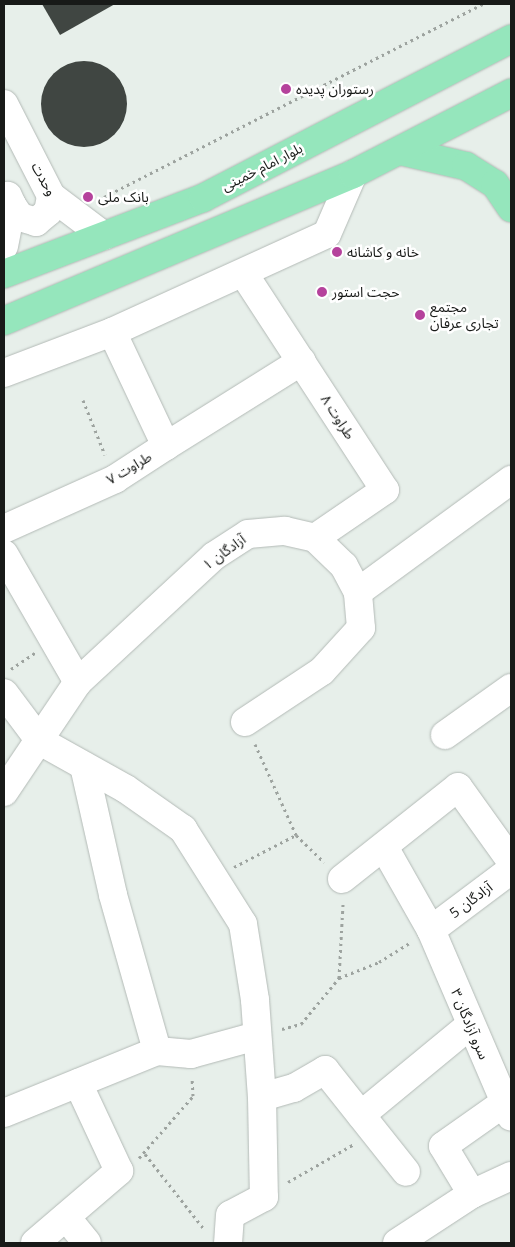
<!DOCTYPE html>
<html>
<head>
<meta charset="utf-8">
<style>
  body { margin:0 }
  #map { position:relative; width:515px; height:1247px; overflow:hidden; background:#e7efea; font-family:"Open Sans","Noto Sans Arabic",sans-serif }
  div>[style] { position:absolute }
  .building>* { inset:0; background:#404642 }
  .round { border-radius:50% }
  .path>* { height:3px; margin-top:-1.5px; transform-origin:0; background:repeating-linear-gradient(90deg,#9da39f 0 2.5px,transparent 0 6.5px) }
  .roads { filter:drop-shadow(0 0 1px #b3bab6) drop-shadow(0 0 1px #b3bab6) }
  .minor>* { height:28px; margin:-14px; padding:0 14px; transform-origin:14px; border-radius:14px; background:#fff }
  .major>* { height:28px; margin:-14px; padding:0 14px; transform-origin:14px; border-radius:14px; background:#95e6bc }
  .dots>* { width:14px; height:14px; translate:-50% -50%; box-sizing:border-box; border:2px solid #fff; border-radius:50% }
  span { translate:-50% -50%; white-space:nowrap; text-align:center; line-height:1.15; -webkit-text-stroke:5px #fff; paint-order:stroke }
  .poi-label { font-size:14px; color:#181a18 }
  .left { translate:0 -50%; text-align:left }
  .street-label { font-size:14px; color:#181a18 }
  .frame { position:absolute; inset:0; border:5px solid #181a18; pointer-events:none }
</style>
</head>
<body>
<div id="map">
  <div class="building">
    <i style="clip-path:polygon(42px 4px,115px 4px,60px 35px)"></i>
    <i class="round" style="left:41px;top:61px;width:86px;height:86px"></i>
  </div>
  <div class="path">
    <i style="left:98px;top:200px;width:432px;rotate:-27deg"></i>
    <i style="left:83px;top:400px;width:59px;rotate:68.2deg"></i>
    <i style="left:11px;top:669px;width:29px;rotate:-34deg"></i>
    <i style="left:255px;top:744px;width:100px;rotate:65.7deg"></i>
    <i style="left:296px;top:835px;width:39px;rotate:44deg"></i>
    <i style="left:234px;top:867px;width:70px;rotate:-27.3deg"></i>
    <i style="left:339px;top:978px;width:74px;rotate:-86.9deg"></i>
    <i style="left:282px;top:1029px;width:20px;rotate:-15deg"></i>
    <i style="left:301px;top:1024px;width:60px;rotate:-50.4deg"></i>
    <i style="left:339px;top:978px;width:43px;rotate:-21.8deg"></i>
    <i style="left:379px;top:962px;width:36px;rotate:-32deg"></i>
    <i style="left:145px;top:1154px;width:95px;rotate:51.8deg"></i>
    <i style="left:139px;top:1158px;width:82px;rotate:-48.9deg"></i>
    <i style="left:193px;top:1096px;width:19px;rotate:-93deg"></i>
    <i style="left:288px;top:1182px;width:76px;rotate:-29.9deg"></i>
  </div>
  <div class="roads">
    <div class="minor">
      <i style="left:4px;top:104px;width:103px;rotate:62.9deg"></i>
      <i style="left:51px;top:196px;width:66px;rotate:37deg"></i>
      <i style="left:12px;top:205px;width:14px;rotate:56deg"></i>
      <i style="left:20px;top:217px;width:17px;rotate:17deg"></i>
      <i style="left:36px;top:222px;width:16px;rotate:-40deg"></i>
      <i style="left:48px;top:212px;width:16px;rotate:-79deg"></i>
      <i style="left:4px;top:246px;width:42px;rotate:-79deg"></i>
      <i style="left:12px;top:205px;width:10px;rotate:-114deg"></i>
      <i style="left:244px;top:274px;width:258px;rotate:56.9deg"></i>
      <i style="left:385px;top:490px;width:85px;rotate:145.6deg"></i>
      <i style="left:4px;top:373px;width:116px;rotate:-20.8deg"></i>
      <i style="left:112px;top:332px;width:236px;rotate:-24.5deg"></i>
      <i style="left:327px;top:234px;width:65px;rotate:-66.6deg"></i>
      <i style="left:166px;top:446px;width:160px;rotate:-32deg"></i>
      <i style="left:4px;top:529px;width:122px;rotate:-24.2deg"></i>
      <i style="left:115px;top:479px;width:61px;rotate:-32.9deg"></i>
      <i style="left:166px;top:446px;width:126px;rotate:-115.3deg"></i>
      <i style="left:4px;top:554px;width:148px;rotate:60deg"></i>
      <i style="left:4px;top:693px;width:60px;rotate:53.1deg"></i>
      <i style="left:40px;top:741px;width:98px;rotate:29.2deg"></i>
      <i style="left:126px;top:789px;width:70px;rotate:35.1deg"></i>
      <i style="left:183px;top:829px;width:112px;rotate:57.7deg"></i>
      <i style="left:243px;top:924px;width:77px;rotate:81deg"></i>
      <i style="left:255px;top:1000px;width:97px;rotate:85.9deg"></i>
      <i style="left:262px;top:1097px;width:100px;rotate:88.9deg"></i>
      <i style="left:264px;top:1197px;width:38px;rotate:152deg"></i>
      <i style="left:230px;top:1215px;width:28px;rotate:94deg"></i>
      <i style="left:245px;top:722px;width:92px;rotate:-33.5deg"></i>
      <i style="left:322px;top:671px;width:58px;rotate:-47.8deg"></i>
      <i style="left:361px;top:628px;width:36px;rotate:-95deg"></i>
      <i style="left:445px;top:735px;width:81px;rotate:-35.5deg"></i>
      <i style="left:84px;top:766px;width:132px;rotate:77.3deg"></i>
      <i style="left:113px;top:895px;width:162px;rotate:74.2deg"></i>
      <i style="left:4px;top:792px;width:133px;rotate:-56.1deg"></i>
      <i style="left:78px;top:682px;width:185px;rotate:-42.8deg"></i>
      <i style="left:214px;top:556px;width:40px;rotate:-32.9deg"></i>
      <i style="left:248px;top:534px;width:37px;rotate:-5deg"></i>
      <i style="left:285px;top:531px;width:31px;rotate:13deg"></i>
      <i style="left:315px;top:538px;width:40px;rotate:44deg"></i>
      <i style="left:344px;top:566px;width:30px;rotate:62deg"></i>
      <i style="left:358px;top:592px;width:190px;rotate:-36.2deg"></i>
      <i style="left:384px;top:847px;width:95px;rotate:60.5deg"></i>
      <i style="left:431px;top:930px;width:203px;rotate:66.8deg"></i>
      <i style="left:342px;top:879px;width:148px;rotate:-38.4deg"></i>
      <i style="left:458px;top:787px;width:91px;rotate:54.4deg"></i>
      <i style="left:431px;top:930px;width:100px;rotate:-36.9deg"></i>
      <i style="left:262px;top:1097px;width:33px;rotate:-16deg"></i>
      <i style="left:294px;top:1088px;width:36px;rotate:-30deg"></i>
      <i style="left:325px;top:1070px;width:130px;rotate:51.5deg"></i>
      <i style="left:4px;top:1113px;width:165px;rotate:-22.1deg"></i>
      <i style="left:157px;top:1051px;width:34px;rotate:5deg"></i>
      <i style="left:191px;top:1054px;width:68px;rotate:-15.3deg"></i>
      <i style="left:361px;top:1115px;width:141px;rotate:-39.5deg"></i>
      <i style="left:472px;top:1194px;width:56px;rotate:-121.1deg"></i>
      <i style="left:443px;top:1146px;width:75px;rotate:-35.2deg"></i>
      <i style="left:66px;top:1217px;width:33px;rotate:51deg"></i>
      <i style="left:35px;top:1243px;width:111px;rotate:-40.6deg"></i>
      <i style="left:119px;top:1171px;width:97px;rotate:-115deg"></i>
      <i style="left:397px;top:1243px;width:90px;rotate:-33.2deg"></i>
      <i style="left:472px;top:1194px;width:43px;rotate:-24.8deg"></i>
    </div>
    <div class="major">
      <i style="left:401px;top:151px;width:67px;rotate:13deg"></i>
      <i style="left:466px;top:166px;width:34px;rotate:32deg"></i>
      <i style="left:495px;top:184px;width:29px;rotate:56deg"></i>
      <i style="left:4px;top:274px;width:213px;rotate:-20.9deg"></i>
      <i style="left:203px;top:198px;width:347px;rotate:-27.3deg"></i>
      <i style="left:4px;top:321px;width:379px;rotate:-22.8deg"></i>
      <i style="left:353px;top:174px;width:178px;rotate:-27.1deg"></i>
    </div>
  </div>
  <div class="dots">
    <i style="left:286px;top:89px;background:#b5429c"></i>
    <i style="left:88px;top:197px;background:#b5429c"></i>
    <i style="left:337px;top:252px;background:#b5429c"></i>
    <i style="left:322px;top:292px;background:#b5429c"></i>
    <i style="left:420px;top:315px;background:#b5429c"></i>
  </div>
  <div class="poi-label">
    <span class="left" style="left:296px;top:89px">رستوران پدیده</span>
    <span class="left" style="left:98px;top:197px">بانک ملی</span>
    <span class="left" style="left:347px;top:252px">خانه و کاشانه</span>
    <span class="left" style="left:332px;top:292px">حجت استور</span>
    <span class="left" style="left:430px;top:315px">مجتمع<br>تجاری عرفان</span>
  </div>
  <div class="street-label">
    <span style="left:262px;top:167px;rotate:-27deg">بلوار امام خمینی</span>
    <span style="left:44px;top:179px;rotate:61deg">وحدت</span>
    <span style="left:338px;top:417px;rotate:57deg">طراوت ۸</span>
    <span style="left:129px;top:468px;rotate:-31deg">طراوت ۷</span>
    <span style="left:224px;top:552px;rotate:-36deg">آزادگان ۱</span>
    <span style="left:471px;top:900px;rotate:-37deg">آزادگان 5</span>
    <span style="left:470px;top:1024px;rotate:67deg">سرو آزادگان ۳</span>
  </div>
  <div class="frame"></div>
</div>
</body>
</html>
